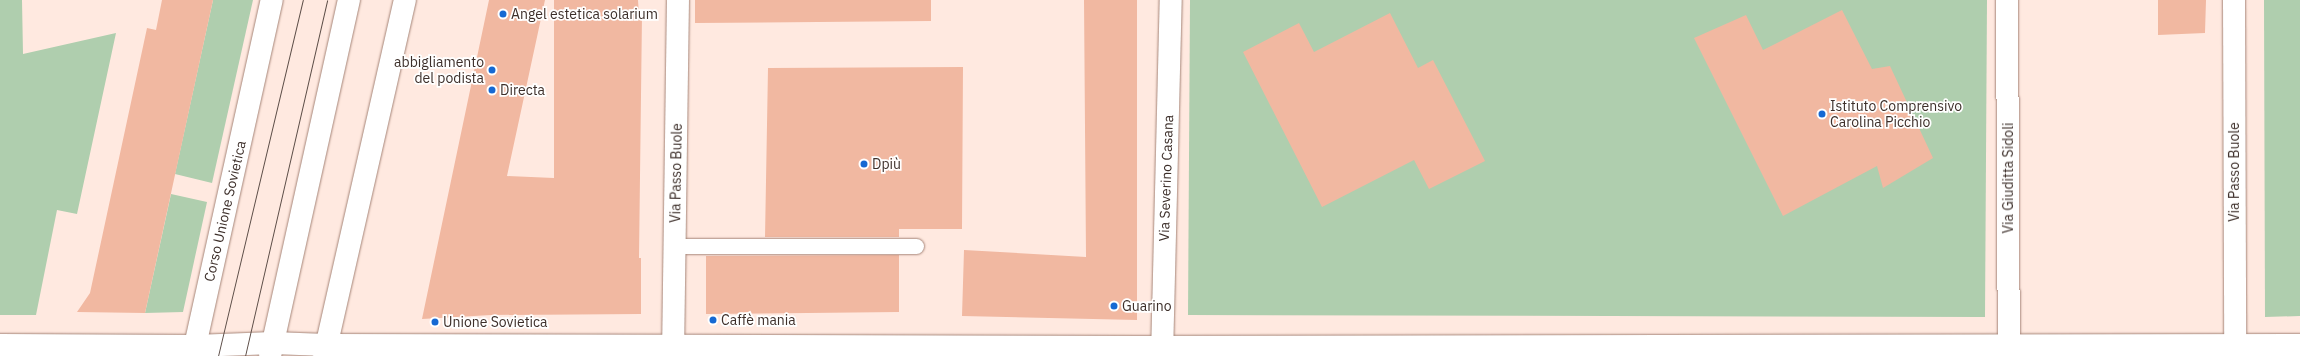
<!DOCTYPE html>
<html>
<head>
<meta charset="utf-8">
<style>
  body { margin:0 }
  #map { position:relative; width:2300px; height:356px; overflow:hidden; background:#ffe9e0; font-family:"IBM Plex Sans",sans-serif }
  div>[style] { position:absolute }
  .green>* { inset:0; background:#afceae }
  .building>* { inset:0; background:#f1b8a1 }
  .roads { filter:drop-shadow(0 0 1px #a68578) drop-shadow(0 0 1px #a68578) }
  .service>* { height:15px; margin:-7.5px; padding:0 7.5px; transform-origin:7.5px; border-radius:7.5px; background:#fff }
  .minor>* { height:22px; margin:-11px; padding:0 11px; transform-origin:11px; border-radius:11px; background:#fff }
  .tertiary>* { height:22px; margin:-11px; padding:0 11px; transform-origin:11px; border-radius:11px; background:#fff }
  .secondary>* { height:22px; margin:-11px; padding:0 11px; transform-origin:11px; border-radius:11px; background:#fff }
  .tram>* { height:1px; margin:-0.5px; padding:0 0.5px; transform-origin:0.5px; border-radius:0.5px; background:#5c4d47 }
  .dots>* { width:11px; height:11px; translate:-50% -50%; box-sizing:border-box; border:2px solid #fff; border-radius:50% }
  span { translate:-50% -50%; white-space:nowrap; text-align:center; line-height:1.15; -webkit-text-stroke:3.5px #fff; paint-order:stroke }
  .poi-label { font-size:14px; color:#3d2f2a }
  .left { translate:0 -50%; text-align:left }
  .right { translate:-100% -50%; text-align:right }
  .street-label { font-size:14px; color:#3d2f2a }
</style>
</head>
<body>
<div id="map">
  <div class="green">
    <i style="clip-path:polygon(0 0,22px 0,23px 54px,116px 33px,77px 214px,57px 210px,36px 315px,0 315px)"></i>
    <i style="clip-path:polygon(213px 0,253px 0,212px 183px,175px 174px)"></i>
    <i style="clip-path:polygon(1190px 0,1987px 0,1985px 317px,1188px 315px)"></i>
    <i style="clip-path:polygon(2264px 0,2300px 0,2300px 316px,2265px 317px)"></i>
    <i style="clip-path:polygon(171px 194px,207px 202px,183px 312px,145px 313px)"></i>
  </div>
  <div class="building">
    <i style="clip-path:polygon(162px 0,213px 0,145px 313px,77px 312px,90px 293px,147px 28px,156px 30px)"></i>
    <i style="clip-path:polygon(489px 0,545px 0,507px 176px,554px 178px,554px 0,638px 0,639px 15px,642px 15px,639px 258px,641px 258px,641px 314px,491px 315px,422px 319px)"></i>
    <i style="clip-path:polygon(695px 0,931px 0,931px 21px,695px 23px)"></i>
    <i style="clip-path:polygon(1084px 0,1137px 0,1137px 320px,962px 316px,964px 250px,1086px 257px)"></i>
    <i style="clip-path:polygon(2158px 0,2206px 0,2205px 33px,2158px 35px)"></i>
    <i style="clip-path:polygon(1842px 10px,1872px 69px,1890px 66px,1933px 158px,1883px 188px,1877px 166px,1783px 216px,1694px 38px,1746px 15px,1763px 50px)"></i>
    <i style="clip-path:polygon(1390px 13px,1418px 68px,1433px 60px,1485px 161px,1429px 189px,1414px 160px,1322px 207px,1243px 52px,1299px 23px,1314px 52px)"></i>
    <i style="clip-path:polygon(963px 67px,962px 229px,899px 229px,899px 237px,765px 237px,768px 68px)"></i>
    <i style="clip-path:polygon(899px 255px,899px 312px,706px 314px,706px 256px)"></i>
  </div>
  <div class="roads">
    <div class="service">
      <i style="left:675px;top:246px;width:241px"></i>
    </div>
    <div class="minor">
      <i style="left:2007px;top:0;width:356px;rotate:89.7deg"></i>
      <i style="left:2234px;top:0;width:345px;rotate:89.8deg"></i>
      <i style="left:0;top:345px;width:195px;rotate:0.3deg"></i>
      <i style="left:195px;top:346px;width:78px;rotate:-2.2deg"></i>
      <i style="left:195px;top:346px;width:354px;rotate:-77.5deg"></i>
      <i style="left:324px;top:356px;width:365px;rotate:-77.2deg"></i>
      <i style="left:673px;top:356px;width:356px;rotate:-89.2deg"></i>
      <i style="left:1162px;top:356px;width:356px;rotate:-88.6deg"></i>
    </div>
    <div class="tertiary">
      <i style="left:273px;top:343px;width:53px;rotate:2.2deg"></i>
      <i style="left:326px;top:345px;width:809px;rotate:0.14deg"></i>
      <i style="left:1135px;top:347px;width:1165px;rotate:-0.1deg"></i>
    </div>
    <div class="secondary">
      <i style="left:270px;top:356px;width:365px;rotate:-77.5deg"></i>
    </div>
  </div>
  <div class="tram">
    <i style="left:218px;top:356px;width:366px;rotate:-76.6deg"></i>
    <i style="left:245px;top:356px;width:365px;rotate:-77deg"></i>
  </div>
  <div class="dots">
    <i style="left:503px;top:14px;background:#1669d3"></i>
    <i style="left:492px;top:70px;background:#1669d3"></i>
    <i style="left:492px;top:90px;background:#1669d3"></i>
    <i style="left:1822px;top:114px;background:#1669d3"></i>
    <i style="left:864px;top:164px;background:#1669d3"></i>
    <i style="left:1114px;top:306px;background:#1669d3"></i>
    <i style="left:713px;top:320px;background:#1669d3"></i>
    <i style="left:435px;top:322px;background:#1669d3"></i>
  </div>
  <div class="poi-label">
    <span class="left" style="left:511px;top:14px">Angel estetica solarium</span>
    <span class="right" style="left:484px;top:70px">abbigliamento<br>del podista</span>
    <span class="left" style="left:500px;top:90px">Directa</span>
    <span class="left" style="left:1830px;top:114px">Istituto Comprensivo<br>Carolina Picchio</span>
    <span class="left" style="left:872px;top:164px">Dpiù</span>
    <span class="left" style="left:1122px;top:306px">Guarino</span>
    <span class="left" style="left:721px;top:320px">Caffè mania</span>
    <span class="left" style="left:443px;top:322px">Unione Sovietica</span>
  </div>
  <div class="street-label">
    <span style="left:2234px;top:172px;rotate:-90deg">Via Passo Buole</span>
    <span style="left:676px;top:173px;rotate:-89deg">Via Passo Buole</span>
    <span style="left:1166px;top:178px;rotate:-88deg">Via Severino Casana</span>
    <span style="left:2008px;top:178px;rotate:-90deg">Via Giuditta Sidoli</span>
    <span style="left:225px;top:211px;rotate:-77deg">Corso Unione Sovietica</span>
  </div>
</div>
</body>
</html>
